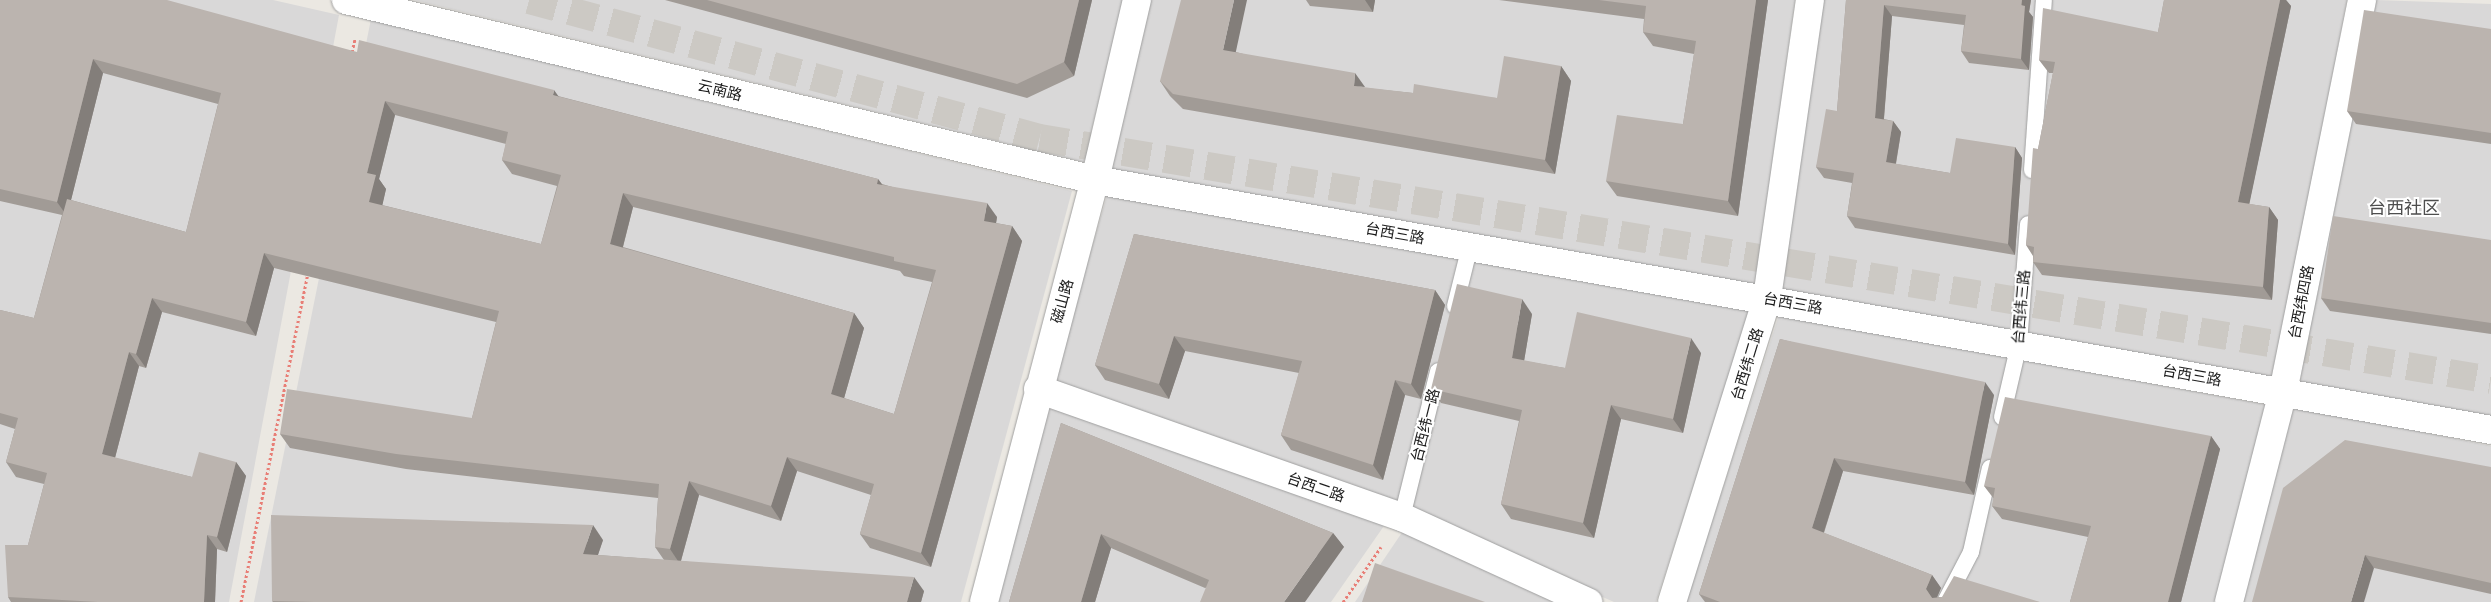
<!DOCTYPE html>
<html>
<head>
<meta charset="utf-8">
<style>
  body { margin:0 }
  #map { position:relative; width:2491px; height:602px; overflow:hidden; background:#ebe8e2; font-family:"PT Sans Narrow","Noto Sans SC",sans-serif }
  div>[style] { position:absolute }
  .residential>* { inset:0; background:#d9d8d8 }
  .trunk-tunnel>* { height:28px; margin-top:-14px; transform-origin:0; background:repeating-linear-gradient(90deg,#ccc9c4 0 28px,transparent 0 42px) }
  .path>* { height:3px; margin-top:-1.5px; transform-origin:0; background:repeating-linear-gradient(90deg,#e87e76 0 2.5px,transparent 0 5px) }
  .roads { filter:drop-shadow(0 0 1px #9f9f9f) drop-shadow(0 0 1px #9f9f9f) }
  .service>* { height:16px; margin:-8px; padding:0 8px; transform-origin:8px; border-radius:8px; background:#fff }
  .minor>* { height:28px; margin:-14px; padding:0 14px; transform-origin:14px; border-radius:14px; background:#fff }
  .tertiary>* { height:28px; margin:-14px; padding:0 14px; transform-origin:14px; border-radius:14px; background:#fff }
  .wall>* { inset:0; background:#a19b96 }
  .shaded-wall>* { inset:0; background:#837e7a }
  .building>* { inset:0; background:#bbb4af }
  span { translate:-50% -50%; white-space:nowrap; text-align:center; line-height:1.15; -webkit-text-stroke:4px #fff; paint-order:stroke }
  .street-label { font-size:15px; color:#1b1b1b }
  .quarter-label { font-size:18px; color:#4e4e4e }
</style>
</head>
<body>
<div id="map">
  <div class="residential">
    <i style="clip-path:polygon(0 0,273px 0,339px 15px,229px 602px,0 602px)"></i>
    <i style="clip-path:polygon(414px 0,1123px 0,1084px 162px)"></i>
    <i style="clip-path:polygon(1151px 0,1795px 0,1755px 288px,1111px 172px)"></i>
    <i style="clip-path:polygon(1819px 0,2347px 0,2273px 381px,1779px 289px)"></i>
    <i style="clip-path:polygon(2376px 0,2491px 4px,2491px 419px,2294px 385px)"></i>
    <i style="clip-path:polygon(371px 19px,1072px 191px,961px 602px,254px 602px)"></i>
    <i style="clip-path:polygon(1108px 192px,1752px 306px,1656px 602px,1614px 602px,1413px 514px,1053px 382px)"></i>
    <i style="clip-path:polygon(1779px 315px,2267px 405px,2215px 602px,1686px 602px)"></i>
    <i style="clip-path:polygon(1045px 400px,1386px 523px,1331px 602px,993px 602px)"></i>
    <i style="clip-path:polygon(2292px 406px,2491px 446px,2491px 602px,2235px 602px)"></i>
    <i style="clip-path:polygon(1403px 531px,1558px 602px,1355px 602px)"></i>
  </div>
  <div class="trunk-tunnel">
    <i style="left:529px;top:0;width:529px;rotate:15.11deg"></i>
    <i style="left:1040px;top:138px;width:1471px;rotate:9.47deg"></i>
  </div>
  <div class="path">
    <i style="left:352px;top:52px;width:13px;rotate:-77deg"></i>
    <i style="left:241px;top:602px;width:337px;rotate:-78.5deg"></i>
    <i style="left:1343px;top:602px;width:67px;rotate:-55.4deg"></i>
  </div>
  <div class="roads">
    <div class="service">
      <i style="left:2032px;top:170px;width:170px;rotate:-86deg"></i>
      <i style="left:1455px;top:306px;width:62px;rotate:-76deg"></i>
      <i style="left:2002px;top:417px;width:75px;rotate:-76.9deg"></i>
      <i style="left:2019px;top:344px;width:120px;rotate:-85.7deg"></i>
      <i style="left:1402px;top:517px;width:150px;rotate:-76.1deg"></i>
      <i style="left:1945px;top:602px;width:56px;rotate:-62.5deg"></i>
      <i style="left:1971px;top:552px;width:86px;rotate:-77.3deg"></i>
    </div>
    <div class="minor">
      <i style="left:1038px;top:389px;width:386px;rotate:19.4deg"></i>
      <i style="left:1402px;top:517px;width:205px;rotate:24.6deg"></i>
      <i style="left:1672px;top:602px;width:318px;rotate:-72.6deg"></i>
      <i style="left:1767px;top:298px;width:301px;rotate:-81.8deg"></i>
      <i style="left:2229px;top:602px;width:217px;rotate:-75.6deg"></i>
      <i style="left:2283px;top:392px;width:400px;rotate:-78.6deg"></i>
    </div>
    <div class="tertiary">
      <i style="left:346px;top:0;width:770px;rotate:13.51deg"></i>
      <i style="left:1095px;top:180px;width:1418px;rotate:10.15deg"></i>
      <i style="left:984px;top:602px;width:436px;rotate:-75.3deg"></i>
      <i style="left:1095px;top:180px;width:185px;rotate:-76.9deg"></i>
    </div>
  </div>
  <div class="wall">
    <i style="clip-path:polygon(evenodd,0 0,558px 96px,878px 179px,882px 184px,997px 217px,996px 223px,1012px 226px,1022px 241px,931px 567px,870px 548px,860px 534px,871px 495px,797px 471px,781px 521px,699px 495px,681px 561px,924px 591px,921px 602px,273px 602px,272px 601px,603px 540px,598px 555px,664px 560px,655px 547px,658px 498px,406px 469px,290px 448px,280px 434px,472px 418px,496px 322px,274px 268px,256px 336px,162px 312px,146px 368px,139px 366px,115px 458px,192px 477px,236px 462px,246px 476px,227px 552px,217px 549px,215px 602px,11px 602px,8px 597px,28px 545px,44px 484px,16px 477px,6px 462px,15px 429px,0 424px,0 310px,34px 318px,62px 215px,0 201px,0 0,103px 73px,218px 104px,186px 232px,71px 200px,103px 73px,0 0,395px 115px,506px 144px,502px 160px,512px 174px,557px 186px,541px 244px,382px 205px,386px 189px,379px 179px,395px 115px,0 0,633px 207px,900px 271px,904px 276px,932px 282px,894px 414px,844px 398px,864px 328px,854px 313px,623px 247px,633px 207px)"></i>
    <i style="clip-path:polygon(665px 0,1092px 0,1074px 76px,1027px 98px)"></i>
    <i style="clip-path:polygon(1306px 0,1375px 0,1373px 12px,1310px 6px)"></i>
    <i style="clip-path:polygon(1499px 0,1768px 0,1738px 216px,1617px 196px,1606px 181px,1683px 124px,1694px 54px,1653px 46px,1643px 32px,1644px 19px)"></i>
    <i style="clip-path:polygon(1846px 0,2031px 0,2029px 12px,2033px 17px,2029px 70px,1969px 63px,1961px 51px,1964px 25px,1892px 16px,1884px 119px,1893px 121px,1901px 132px,1896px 164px,1950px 173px,2015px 147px,2022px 158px,2015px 255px,1855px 228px,1847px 216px,1852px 183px,1824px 178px,1816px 167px,1837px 111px)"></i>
    <i style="clip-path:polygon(2164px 0,2286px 0,2291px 6px,2249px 204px,2269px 207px,2278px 220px,2272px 300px,2042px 275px,2033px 262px,2033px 256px,2026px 245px,2038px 149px,2053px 73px,2049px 73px,2039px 60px,2158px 32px)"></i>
    <i style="clip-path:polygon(2491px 29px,2491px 144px,2356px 124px,2347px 111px)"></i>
    <i style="clip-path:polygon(1236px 52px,1365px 88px,1413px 93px,1497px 98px,1561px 66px,1571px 81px,1555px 174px,1183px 109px,1170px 96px,1160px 81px)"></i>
    <i style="clip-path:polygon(1134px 234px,1435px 290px,1445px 305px,1421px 399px,1405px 395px,1383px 480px,1291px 450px,1281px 435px,1299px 373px,1185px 351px,1169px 399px,1105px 380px,1095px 365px)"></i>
    <i style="clip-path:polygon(2491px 240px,2491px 334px,2330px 311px,2321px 298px)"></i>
    <i style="clip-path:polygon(1532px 314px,1524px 361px,1565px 368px,1701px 353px,1683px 433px,1621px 419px,1594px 538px,1511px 519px,1501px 504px,1519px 421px,1441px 403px,1431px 389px)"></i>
    <i style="clip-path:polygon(1780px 339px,1994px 395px,1974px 495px,1843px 471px,1824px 533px,1932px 575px,1941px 588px,1937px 597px,2040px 602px,1705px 602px,1699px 594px)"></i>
    <i style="clip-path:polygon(1061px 423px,1333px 533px,1344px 547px,1205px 588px,1111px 548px,1095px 602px,1009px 602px)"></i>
    <i style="clip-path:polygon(2211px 436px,2220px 449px,2181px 602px,2070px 602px,2088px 537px,2002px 519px,1992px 506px,1994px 499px,1984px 486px)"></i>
    <i style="clip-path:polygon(2491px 467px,2491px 594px,2374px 568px,2283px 488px)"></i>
  </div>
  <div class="shaded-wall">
    <i style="clip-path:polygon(1079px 0,1092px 0,1074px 76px,1064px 62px)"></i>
    <i style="clip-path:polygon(1234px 0,1247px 0,1233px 65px,1223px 50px)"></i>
    <i style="clip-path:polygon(1365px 0,1375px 0,1373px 12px)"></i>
    <i style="clip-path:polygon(1756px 0,1768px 0,1738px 216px,1728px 201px)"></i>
    <i style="clip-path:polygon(2022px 0,2031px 0,2029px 12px,2033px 17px,2029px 70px,2021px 59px)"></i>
    <i style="clip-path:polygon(2280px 0,2286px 0,2291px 6px,2247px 215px,2238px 202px)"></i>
    <i style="clip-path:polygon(1884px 5px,1892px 16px,1883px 129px,1875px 118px)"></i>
    <i style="clip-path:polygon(93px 59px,103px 73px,67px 216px,57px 202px)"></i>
    <i style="clip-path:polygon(1561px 66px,1571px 81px,1555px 174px,1545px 160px)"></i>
    <i style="clip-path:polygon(1355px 73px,1365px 87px,1354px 86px)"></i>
    <i style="clip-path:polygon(554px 90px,564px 104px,553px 95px)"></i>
    <i style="clip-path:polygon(385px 101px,395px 115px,379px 179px,386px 189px,380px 216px,369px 202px,367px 173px)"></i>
    <i style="clip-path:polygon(1893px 121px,1901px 132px,1894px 174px,1886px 162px)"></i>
    <i style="clip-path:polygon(2015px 147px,2022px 158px,2015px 255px,2008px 244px)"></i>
    <i style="clip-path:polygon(878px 179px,888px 193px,877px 184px)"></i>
    <i style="clip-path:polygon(623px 193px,633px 207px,620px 258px,610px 244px)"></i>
    <i style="clip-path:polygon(987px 203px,997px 217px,994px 236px,984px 221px)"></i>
    <i style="clip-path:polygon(2269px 207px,2278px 220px,2272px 300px,2263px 287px)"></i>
    <i style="clip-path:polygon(1012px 226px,1022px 241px,931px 567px,921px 553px)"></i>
    <i style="clip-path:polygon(264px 253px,274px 268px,256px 336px,246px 322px)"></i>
    <i style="clip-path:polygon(1435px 290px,1445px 305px,1421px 399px,1411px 384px)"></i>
    <i style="clip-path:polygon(152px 298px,162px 312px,146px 368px,136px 354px)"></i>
    <i style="clip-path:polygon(1522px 299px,1532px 314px,1522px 373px,1512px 358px)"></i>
    <i style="clip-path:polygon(854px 313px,864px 328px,841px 409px,831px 394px)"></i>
    <i style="clip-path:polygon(1174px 336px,1185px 351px,1169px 399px,1159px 384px)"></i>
    <i style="clip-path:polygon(1691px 338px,1701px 353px,1683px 433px,1673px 419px)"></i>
    <i style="clip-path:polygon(129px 352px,139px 366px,112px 469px,102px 454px)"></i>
    <i style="clip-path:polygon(1395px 380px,1405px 395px,1383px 480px,1373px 465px)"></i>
    <i style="clip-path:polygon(1985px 382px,1994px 395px,1974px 495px,1965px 482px)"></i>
    <i style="clip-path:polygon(1611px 405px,1621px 419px,1594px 538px,1583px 523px)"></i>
    <i style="clip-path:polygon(2211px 436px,2220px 449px,2181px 602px,2168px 602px)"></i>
    <i style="clip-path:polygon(787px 457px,797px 471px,781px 521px,771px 506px)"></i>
    <i style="clip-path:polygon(1834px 458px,1843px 471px,1821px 541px,1812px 528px)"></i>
    <i style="clip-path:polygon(236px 462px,246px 476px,227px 552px,217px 537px)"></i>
    <i style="clip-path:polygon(689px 481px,699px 495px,680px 564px,670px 549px)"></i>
    <i style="clip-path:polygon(593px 525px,603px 540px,593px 569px,583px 554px)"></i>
    <i style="clip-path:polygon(1333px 533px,1344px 547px,1305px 602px,1284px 602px)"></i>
    <i style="clip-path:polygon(1101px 534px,1111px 548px,1095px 602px,1081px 602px)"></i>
    <i style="clip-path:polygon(207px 535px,217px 549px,215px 602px,204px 602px)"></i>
    <i style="clip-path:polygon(2365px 555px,2374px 568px,2364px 602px,2351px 602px)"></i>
    <i style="clip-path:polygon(1932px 575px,1941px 588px,1935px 602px,1926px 589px)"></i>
    <i style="clip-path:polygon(914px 577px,924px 591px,921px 602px,907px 602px)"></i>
  </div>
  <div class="building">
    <i style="clip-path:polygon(evenodd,0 0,167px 0,357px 52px,359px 40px,554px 90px,553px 95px,878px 179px,877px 184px,987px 203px,984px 221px,1012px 226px,921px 553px,860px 534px,874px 484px,787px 457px,771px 506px,689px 481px,670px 549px,655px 547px,659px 484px,396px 454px,280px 434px,287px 389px,472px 418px,499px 311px,264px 253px,246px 322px,152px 298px,136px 354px,129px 352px,102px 454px,192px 477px,199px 452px,236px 462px,217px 537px,207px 535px,204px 602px,98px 602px,8px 597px,5px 545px,28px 545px,47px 473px,6px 462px,18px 418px,0 413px,0 310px,34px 318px,67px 199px,186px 232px,221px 93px,93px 59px,57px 202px,0 189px,0 0,385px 101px,508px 132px,502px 160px,561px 175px,541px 244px,369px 202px,376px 175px,367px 173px,385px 101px,0 0,623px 193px,894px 257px,894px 261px,936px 270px,894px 414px,831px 394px,854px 313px,610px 244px,623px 193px)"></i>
    <i style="clip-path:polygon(707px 0,1079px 0,1064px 62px,1017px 84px)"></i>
    <i style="clip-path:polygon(1181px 0,1234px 0,1223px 50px,1355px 73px,1354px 86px,1413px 93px,1414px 84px,1497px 98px,1504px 56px,1561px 66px,1545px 160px,1173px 94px,1160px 81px)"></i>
    <i style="clip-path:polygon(1599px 0,1756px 0,1728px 201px,1606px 181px,1617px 115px,1683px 124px,1696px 41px,1643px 32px,1646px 6px)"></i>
    <i style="clip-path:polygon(1846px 0,2022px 0,2021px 5px,2025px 6px,2021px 59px,1961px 51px,1966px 15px,1884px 5px,1875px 118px,1893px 121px,1886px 162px,1950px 173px,1956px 138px,2015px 147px,2008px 244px,1847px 216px,1854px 173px,1816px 167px,1826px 109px,1837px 111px)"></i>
    <i style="clip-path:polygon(2164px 0,2280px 0,2238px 202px,2269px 207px,2263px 287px,2033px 262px,2034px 247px,2026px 245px,2033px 148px,2038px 149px,2055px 62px,2039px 60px,2043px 8px,2158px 32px)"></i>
    <i style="clip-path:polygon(2364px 10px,2491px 29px,2491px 133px,2347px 111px)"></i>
    <i style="clip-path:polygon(2333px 216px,2491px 240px,2491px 323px,2321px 298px)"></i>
    <i style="clip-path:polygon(1134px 234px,1435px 290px,1411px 384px,1395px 380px,1373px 465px,1281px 435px,1302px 361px,1174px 336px,1159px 384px,1095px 365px)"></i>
    <i style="clip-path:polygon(1457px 284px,1522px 299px,1512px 358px,1565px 368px,1577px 312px,1691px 338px,1673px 419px,1611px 405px,1583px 523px,1501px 504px,1522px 410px,1431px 389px)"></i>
    <i style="clip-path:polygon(1780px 339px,1985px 382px,1965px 482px,1834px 458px,1812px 528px,1932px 575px,1926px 589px,1932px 598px,1942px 597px,1954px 576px,2040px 602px,1720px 602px,1699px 594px)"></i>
    <i style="clip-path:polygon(2005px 397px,2211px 436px,2168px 602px,2070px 602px,2091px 526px,1992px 506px,1995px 488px,1984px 486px)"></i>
    <i style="clip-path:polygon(1061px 423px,1333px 533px,1284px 602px,1200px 602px,1209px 580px,1101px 534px,1081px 602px,1009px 602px)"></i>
    <i style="clip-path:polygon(2345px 440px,2491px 467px,2491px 583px,2365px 555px,2351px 602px,2252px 602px,2283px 488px)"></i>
    <i style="clip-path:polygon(271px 515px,593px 525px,583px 554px,914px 577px,907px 602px,314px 602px,272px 601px)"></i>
    <i style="clip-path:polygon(1375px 563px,1485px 602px,1362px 602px)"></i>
  </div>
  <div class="street-label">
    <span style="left:720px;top:90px;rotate:14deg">云南路</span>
    <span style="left:1395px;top:233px;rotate:10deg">台西三路</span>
    <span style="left:1062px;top:301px;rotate:-75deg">磁山路</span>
    <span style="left:2301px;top:302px;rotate:-79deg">台西纬四路</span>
    <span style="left:1793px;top:303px;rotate:10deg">台西三路</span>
    <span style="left:2021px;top:307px;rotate:-85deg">台西纬三路</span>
    <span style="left:1747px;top:364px;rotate:-73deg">台西纬二路</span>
    <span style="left:2192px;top:375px;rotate:10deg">台西三路</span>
    <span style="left:1425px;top:425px;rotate:-76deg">台西纬一路</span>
    <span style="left:1316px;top:487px;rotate:19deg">台西二路</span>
  </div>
  <div class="quarter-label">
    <span style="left:2404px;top:208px">台西社区</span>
  </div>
</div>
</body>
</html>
